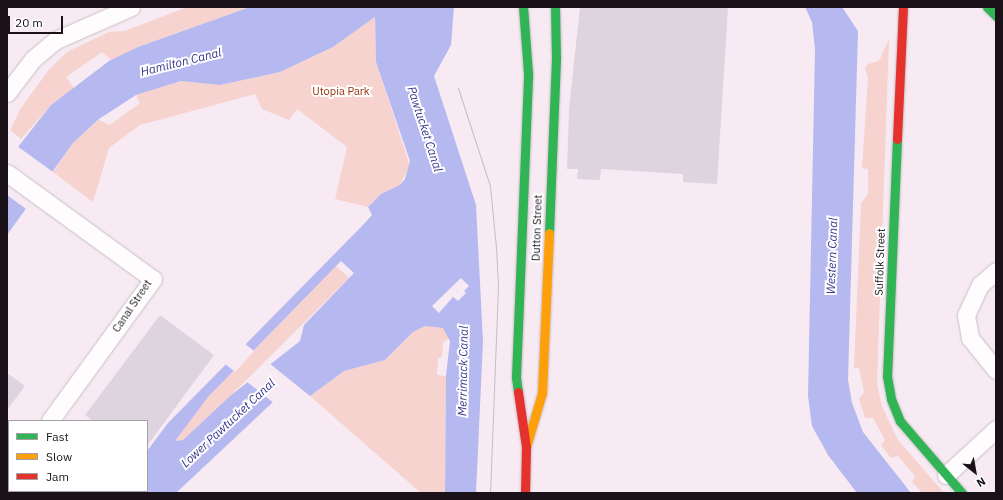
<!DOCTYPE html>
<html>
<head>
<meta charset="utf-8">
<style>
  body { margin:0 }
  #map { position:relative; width:1003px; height:500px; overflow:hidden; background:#f7eaf3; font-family:"IBM Plex Sans",sans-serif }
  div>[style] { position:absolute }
  .green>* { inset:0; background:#f6d3ce }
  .water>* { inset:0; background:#b6b8f0 }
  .pier>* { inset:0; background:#f7eaf3 }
  .building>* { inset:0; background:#ded4e0 }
  .roads { filter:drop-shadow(0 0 1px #c9c0c6) drop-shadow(0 0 1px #c9c0c6) }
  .street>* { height:17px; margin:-8.5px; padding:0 8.5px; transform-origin:8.5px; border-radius:8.5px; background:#fefcfd }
  .fast>* { height:9px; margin:-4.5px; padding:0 4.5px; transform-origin:4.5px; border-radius:4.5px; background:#30b455 }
  .slow>* { height:9px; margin:-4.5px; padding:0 4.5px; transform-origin:4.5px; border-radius:4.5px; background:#ff9f0a }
  .jam>* { height:9px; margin:-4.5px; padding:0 4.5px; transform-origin:4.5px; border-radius:4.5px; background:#e5322d }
  .tram>* { height:1px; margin:-0.5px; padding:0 0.5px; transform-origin:0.5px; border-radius:0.5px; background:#c1bec0 }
  span { translate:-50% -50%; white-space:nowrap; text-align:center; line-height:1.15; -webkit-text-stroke:4px #fff; paint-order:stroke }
  .park-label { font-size:11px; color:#953109 }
  .street-label { font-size:11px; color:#1a1218 }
  .water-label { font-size:12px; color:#38358e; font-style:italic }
  .frame { position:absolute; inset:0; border:8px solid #1a1218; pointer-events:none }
  .legend { position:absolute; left:8px; top:420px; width:140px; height:72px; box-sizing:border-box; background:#fff; border:1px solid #a3a0a3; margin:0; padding:5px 7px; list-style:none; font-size:12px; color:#1a1218 }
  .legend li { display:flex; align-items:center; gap:8px; height:20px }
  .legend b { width:20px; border:1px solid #a3a0a3 }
  .north { position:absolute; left:955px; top:452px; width:40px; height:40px; -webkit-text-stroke:3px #fff; paint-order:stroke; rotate:149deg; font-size:11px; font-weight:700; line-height:16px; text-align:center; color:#1a1218 }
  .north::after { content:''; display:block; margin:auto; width:14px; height:18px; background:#1a1218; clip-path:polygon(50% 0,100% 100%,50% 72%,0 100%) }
  .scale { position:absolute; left:8px; top:16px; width:55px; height:18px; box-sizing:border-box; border:2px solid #1a1218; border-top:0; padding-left:5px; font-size:12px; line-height:14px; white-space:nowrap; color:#1a1218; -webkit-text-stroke:3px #fff; paint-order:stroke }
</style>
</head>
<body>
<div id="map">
  <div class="green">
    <i style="clip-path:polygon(187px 7px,250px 7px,138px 47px,112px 61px,102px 52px,66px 77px,74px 88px,51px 105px,21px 139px,10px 130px,21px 108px,48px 71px,67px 52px,109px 32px,125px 31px)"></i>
    <i style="clip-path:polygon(375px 17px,376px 62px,410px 166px,400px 185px,381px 194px,368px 207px,335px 199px,347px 147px,297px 109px,289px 120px,262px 109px,255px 94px,140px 125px,109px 148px,93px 202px,53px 172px,73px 143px,99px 120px,110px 125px,140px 103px,136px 95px,181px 81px,220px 85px,280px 72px,333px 47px)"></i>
    <i style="clip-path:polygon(889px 39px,877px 384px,882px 406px,898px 440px,944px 493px,922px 493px,912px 482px,915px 476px,898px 456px,891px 458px,881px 445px,885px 440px,873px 418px,865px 418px,859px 399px,864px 392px,859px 368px,854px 368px,861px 203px,868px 194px,868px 169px,862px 168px,868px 77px,865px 69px,868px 64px,879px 61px)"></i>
    <i style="clip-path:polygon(336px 266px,349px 278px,230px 396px,183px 440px,174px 441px,208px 397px)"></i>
    <i style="clip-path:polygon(425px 326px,443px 328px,450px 338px,443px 342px,442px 357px,438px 358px,437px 375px,446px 376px,445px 493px,421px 493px,310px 396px,344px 371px,385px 360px,413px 332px)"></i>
  </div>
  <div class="water">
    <i style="clip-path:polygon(evenodd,250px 7px,454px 7px,451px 45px,434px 76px,476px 205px,483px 341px,476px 493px,445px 493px,446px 376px,450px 341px,443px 328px,425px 326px,413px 332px,385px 360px,344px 371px,310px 396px,295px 395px,273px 402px,176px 493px,124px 493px,147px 491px,147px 451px,168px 423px,361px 227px,372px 215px,368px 207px,381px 194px,400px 185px,405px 179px,410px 161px,376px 62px,375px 17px,333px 47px,280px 72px,220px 85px,181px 81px,136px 95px,99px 119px,73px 143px,7px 235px,7px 161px,51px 105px,109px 61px,138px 47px,250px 7px,341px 261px,354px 273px,304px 325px,300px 341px,230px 396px,183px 440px,175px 441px,208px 397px,341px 261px)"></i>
    <i style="clip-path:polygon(805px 7px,842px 7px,858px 31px,848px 380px,852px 403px,863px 432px,911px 493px,857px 493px,828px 455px,812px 426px,808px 396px,815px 49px,812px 22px)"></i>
  </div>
  <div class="pier">
    <i style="clip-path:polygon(17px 146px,53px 172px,26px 209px,7px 195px,7px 159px)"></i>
    <i style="clip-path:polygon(461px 278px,469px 286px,464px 291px,466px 293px,458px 301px,453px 297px,439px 313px,432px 306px)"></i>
    <i style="clip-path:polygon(244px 343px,254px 351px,235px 372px,224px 363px)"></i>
    <i style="clip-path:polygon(269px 363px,310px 396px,287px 398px,275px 404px,246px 381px)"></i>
  </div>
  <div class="building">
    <i style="clip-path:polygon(580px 7px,728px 7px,717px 184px,683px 182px,683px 174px,601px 169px,600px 180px,577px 179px,578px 169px,567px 169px,569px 109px)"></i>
    <i style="clip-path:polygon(160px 315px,214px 355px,147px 446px,147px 421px,93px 421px,85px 415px)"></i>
    <i style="clip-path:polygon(7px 373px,25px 386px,7px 410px)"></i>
  </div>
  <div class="roads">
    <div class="street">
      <i style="left:7px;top:93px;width:43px;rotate:-52.6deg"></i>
      <i style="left:33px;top:59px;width:30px;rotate:-40deg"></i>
      <i style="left:56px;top:40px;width:82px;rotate:-23.7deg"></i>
      <i style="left:7px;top:173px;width:180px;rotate:36deg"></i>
      <i style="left:153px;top:279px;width:175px;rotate:126deg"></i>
      <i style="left:996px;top:271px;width:21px;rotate:139deg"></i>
      <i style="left:980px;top:285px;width:33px;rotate:115deg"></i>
      <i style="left:966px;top:315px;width:23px;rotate:80deg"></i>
      <i style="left:970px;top:338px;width:41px;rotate:50.9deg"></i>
      <i style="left:946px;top:475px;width:68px;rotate:-42.6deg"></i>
      <i style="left:7px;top:480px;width:4px;rotate:-56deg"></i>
    </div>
    <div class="fast">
      <i style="left:987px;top:7px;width:13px;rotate:45deg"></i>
      <i style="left:897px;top:139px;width:237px;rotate:92.4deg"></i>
      <i style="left:887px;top:376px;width:23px;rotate:80deg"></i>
      <i style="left:891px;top:399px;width:24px;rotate:68deg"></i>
      <i style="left:900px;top:421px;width:95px;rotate:49.3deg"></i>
      <i style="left:549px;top:233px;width:175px;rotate:-87.7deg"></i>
      <i style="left:556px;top:58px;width:51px;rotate:-91.1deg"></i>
      <i style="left:518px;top:392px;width:15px;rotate:-98deg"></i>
      <i style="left:516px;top:377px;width:304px;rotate:-87.7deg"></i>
      <i style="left:528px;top:73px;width:66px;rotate:-94.3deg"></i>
    </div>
    <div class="slow">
      <i style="left:526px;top:447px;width:56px;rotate:-73.5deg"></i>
      <i style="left:542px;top:393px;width:160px;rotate:-87.5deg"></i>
    </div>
    <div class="jam">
      <i style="left:897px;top:139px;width:132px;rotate:-87.4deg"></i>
      <i style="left:518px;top:392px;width:56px;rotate:81.7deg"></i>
      <i style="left:526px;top:447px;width:46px;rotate:91.2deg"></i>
    </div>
  </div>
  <div class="tram">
    <i style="left:458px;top:88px;width:103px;rotate:71.9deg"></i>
    <i style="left:490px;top:186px;width:61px;rotate:84.4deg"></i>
    <i style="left:496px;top:247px;width:39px;rotate:87deg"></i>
    <i style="left:498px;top:286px;width:207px;rotate:92.2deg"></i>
  </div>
  <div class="park-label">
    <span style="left:341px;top:91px">Utopia Park</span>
  </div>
  <div class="street-label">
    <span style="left:537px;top:228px;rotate:-88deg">Dutton Street</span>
    <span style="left:880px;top:262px;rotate:-88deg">Suffolk Street</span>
    <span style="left:132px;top:306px;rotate:-56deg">Canal Street</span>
  </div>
  <div class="water-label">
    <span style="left:181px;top:62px;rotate:-14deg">Hamilton Canal</span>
    <span style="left:425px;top:129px;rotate:72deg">Pawtucket Canal</span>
    <span style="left:832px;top:256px;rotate:-88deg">Western Canal</span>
    <span style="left:463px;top:371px;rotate:-89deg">Merrimack Canal</span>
    <span style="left:228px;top:423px;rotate:-43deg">Lower Pawtucket Canal</span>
  </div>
  <div class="frame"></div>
  <ul class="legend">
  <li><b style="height:5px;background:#30b455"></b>Fast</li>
  <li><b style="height:5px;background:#ff9f0a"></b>Slow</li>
  <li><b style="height:5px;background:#e5322d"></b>Jam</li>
  </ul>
  <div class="north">N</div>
  <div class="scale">20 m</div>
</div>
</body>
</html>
